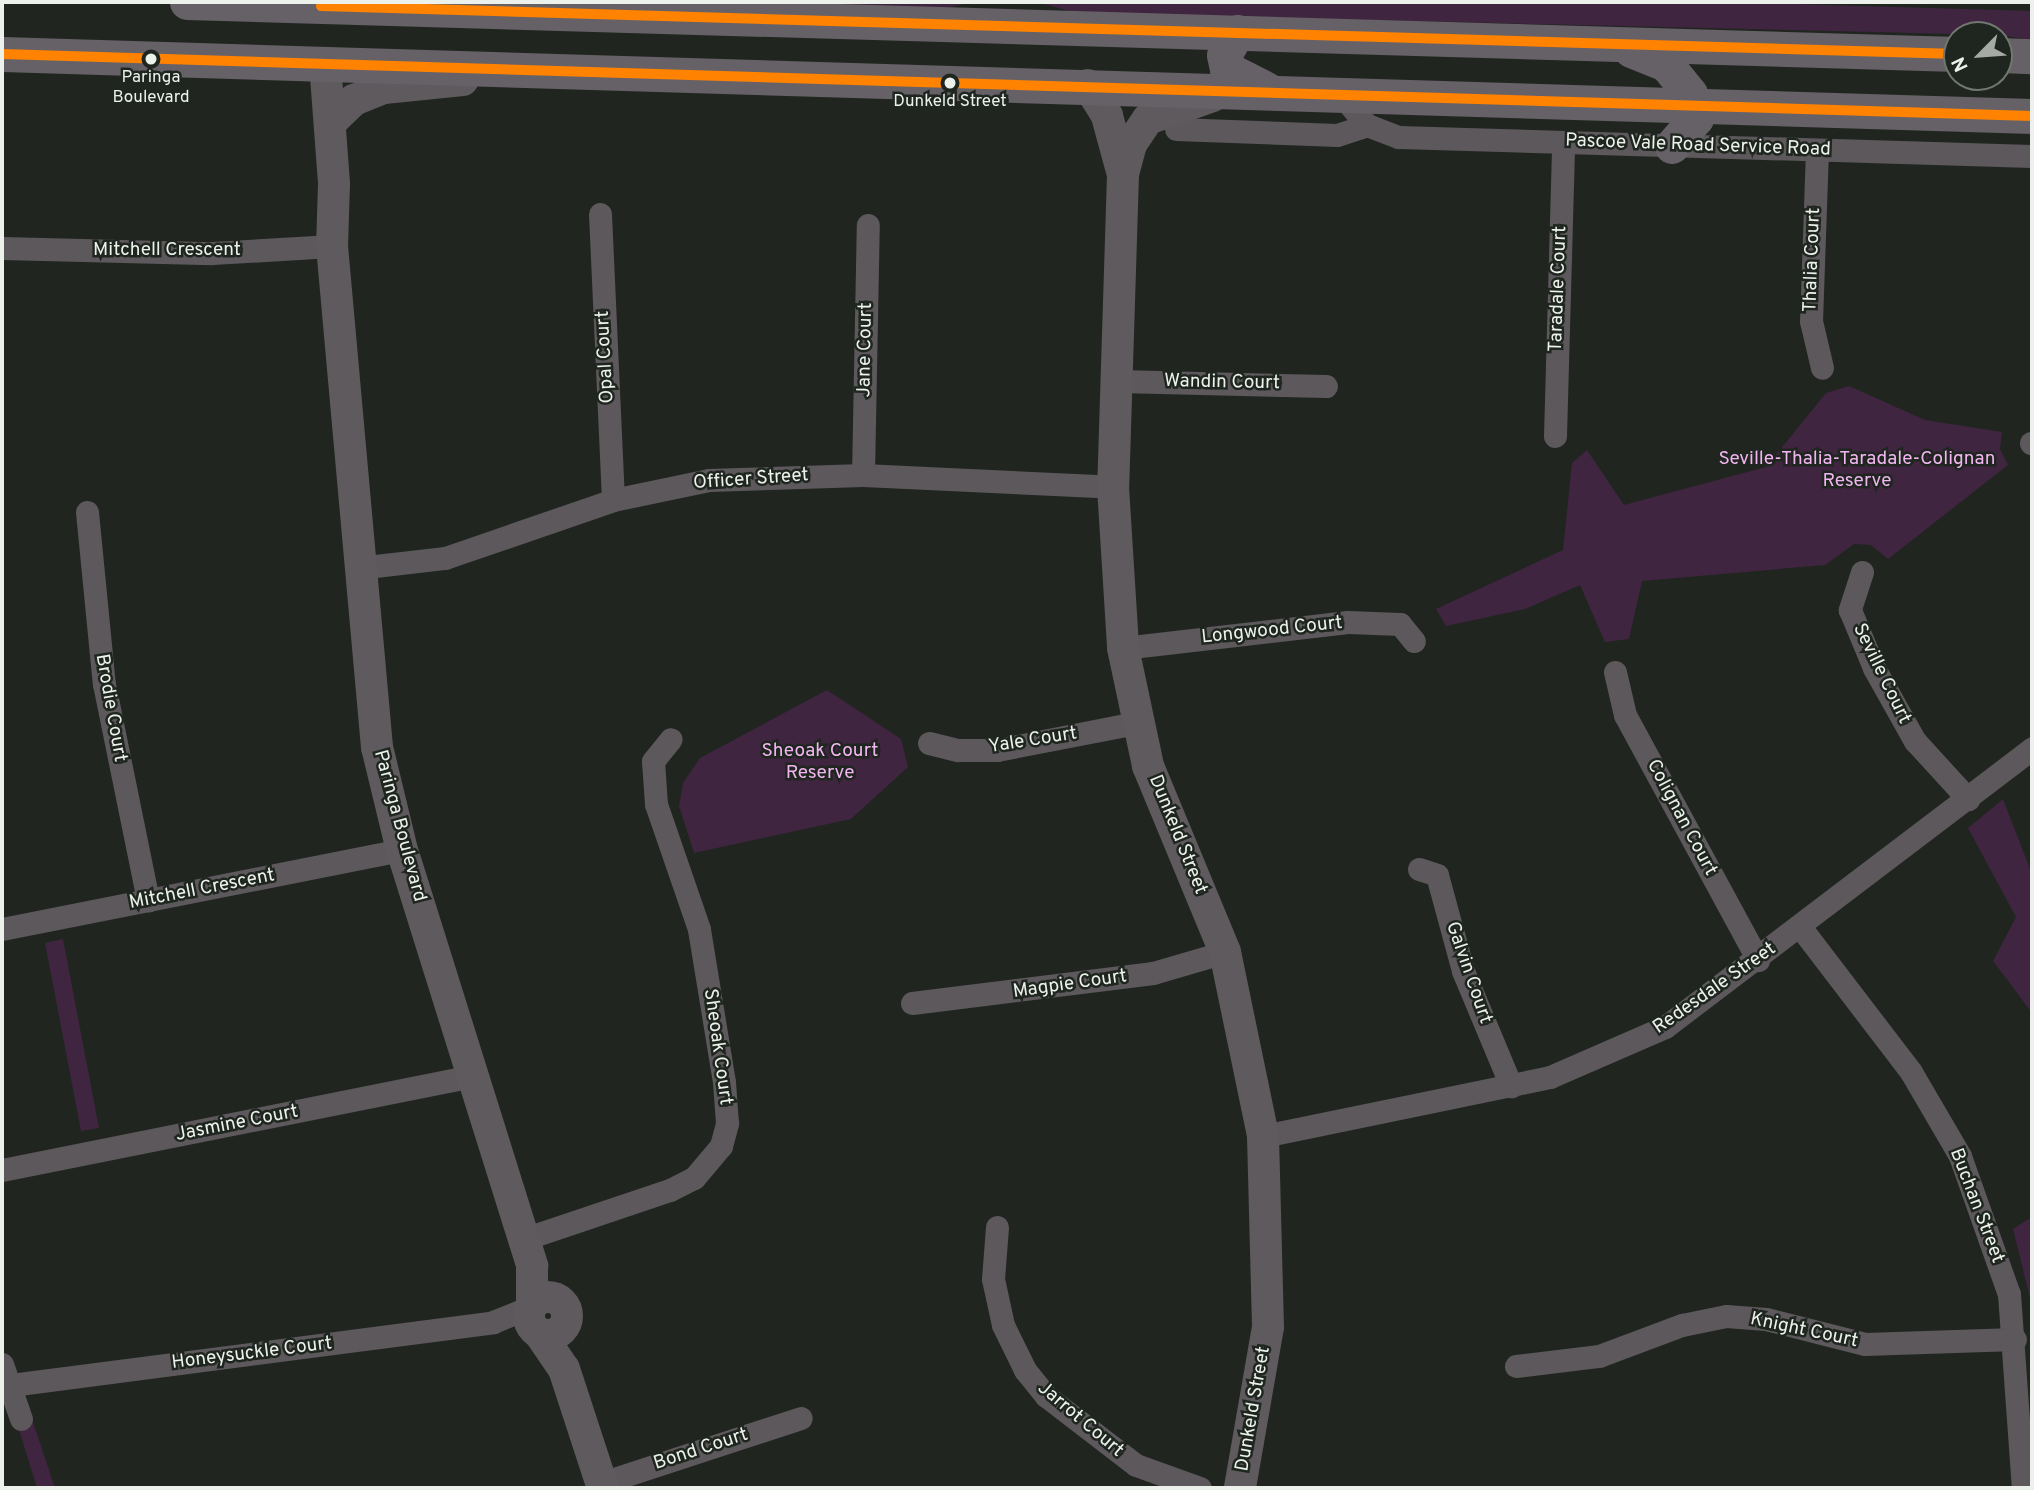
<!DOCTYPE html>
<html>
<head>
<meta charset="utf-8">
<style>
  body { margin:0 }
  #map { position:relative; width:2034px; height:1490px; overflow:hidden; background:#202520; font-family:Overpass,sans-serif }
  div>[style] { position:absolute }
  .green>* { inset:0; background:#3f253f }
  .street>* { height:23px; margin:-11.5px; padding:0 11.5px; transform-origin:11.5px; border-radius:11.5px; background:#5c585c }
  .secondary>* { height:32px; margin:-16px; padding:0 16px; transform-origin:16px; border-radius:16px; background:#5e5a5d }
  .secondary>.ring { margin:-16px; padding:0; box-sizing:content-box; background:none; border:32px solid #5e5a5d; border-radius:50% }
  .primary>* { height:35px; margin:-17.5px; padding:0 17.5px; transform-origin:17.5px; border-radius:17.5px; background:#666166 }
  .bus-1>* { height:10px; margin:-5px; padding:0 5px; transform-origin:5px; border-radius:5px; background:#ff8200 }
  .dots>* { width:19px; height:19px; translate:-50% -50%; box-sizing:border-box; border:4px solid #1f261f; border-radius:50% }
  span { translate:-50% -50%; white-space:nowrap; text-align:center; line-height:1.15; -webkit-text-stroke:5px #1f261f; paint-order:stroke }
  .bus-label { font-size:17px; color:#ecf1ec }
  .street-label { font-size:19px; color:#ecf1ec }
  .park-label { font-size:19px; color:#f3b5f2 }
  .frame { position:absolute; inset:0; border:4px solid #ecf1ec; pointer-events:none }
  .north { position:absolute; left:1943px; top:21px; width:70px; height:70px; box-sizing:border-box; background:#1f261f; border:2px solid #717771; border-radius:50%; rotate:245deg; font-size:19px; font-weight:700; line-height:28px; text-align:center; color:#ecf1ec }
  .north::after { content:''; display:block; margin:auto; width:24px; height:32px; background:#a5aaa5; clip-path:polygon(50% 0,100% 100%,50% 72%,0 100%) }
</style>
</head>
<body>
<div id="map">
  <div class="green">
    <i style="clip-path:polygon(714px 2px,972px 2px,947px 8px)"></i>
    <i style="clip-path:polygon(1037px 2px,1728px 2px,2032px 11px,2032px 40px,1999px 35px,1077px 13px)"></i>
    <i style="clip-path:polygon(1849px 386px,1925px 420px,2002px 432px,2000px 449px,2008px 465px,1888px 559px,1871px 545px,1854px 544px,1825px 565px,1642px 581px,1629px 639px,1605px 642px,1580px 585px,1525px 609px,1446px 626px,1436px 609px,1563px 550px,1572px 463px,1587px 450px,1624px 505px,1766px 467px,1826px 393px)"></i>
    <i style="clip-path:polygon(827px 690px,901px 739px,908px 767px,851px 819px,694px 853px,679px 806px,683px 783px,700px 758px)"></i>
    <i style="clip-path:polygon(2003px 799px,2032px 874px,2032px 1013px,1993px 961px,2016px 917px,1968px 828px)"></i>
    <i style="clip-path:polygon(63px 939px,99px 1128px,81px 1131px,45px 943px)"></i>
    <i style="clip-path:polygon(2032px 1217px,2032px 1306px,2013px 1229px)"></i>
    <i style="clip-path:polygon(31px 1416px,55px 1488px,37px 1488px,16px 1420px)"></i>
  </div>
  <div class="street">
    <i style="left:1341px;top:95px;width:40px;rotate:49deg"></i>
    <i style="left:1367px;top:125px;width:34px;rotate:21deg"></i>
    <i style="left:1399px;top:137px;width:633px;rotate:1.72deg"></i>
    <i style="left:1176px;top:129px;width:161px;rotate:2.1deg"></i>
    <i style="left:1337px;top:135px;width:32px;rotate:-18deg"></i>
    <i style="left:1817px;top:150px;width:171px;rotate:92deg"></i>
    <i style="left:1811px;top:321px;width:48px;rotate:76.8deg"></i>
    <i style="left:600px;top:214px;width:286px;rotate:87.4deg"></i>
    <i style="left:2px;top:248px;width:210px;rotate:1.4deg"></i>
    <i style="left:212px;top:253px;width:120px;rotate:-3.3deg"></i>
    <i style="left:1118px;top:381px;width:208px;rotate:1.4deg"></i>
    <i style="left:1555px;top:436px;width:294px;rotate:-88.4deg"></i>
    <i style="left:2031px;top:443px;width:1px"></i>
    <i style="left:863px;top:475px;width:250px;rotate:-88.9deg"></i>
    <i style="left:87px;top:512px;width:173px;rotate:84.4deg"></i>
    <i style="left:104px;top:684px;width:221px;rotate:78.5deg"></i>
    <i style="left:358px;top:568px;width:88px;rotate:-6.6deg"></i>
    <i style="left:445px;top:558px;width:178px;rotate:-19deg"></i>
    <i style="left:613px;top:500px;width:98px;rotate:-11.8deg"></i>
    <i style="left:709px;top:480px;width:154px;rotate:-1.9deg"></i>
    <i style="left:863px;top:475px;width:250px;rotate:2.7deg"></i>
    <i style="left:1862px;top:572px;width:40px;rotate:108deg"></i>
    <i style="left:1850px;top:610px;width:63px;rotate:67.5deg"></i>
    <i style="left:1874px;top:668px;width:84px;rotate:60.7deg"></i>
    <i style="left:1915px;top:741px;width:79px;rotate:47.6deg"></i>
    <i style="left:1123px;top:648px;width:226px;rotate:-6.6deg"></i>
    <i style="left:1348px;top:622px;width:52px;rotate:2.2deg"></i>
    <i style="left:1400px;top:624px;width:22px;rotate:51deg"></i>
    <i style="left:1615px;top:672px;width:44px;rotate:76.9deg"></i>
    <i style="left:1625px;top:715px;width:279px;rotate:61.5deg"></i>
    <i style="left:929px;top:743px;width:30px;rotate:14deg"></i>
    <i style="left:958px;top:750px;width:39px"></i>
    <i style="left:997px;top:750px;width:142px;rotate:-11deg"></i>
    <i style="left:1419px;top:869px;width:19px;rotate:18deg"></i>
    <i style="left:1437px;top:875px;width:99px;rotate:74.8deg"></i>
    <i style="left:1463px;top:971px;width:125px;rotate:67.3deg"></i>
    <i style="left:1801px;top:928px;width:181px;rotate:52.6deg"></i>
    <i style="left:1911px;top:1072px;width:97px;rotate:59.7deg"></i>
    <i style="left:1960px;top:1156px;width:146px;rotate:70.5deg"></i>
    <i style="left:2009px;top:1294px;width:195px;rotate:85.9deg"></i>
    <i style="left:2px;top:929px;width:408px;rotate:-11.2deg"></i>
    <i style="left:912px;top:1003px;width:243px;rotate:-7.1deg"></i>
    <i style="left:1153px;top:973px;width:75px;rotate:-16.3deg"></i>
    <i style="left:1263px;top:1136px;width:293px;rotate:-11.6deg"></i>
    <i style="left:1550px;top:1077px;width:125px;rotate:-23.5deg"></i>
    <i style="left:1665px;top:1027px;width:461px;rotate:-37.2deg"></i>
    <i style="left:2px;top:1170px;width:479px;rotate:-11.3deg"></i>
    <i style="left:997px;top:1227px;width:52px;rotate:94.4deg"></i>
    <i style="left:993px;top:1279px;width:47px;rotate:77.7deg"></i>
    <i style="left:1003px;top:1325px;width:50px;rotate:63.9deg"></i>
    <i style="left:1025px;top:1370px;width:33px;rotate:51deg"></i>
    <i style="left:1046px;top:1396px;width:113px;rotate:37.5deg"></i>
    <i style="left:1136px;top:1465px;width:68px;rotate:19.8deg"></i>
    <i style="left:524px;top:1239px;width:154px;rotate:-18.6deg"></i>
    <i style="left:670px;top:1190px;width:27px;rotate:-27deg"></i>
    <i style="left:694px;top:1178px;width:42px;rotate:-49.8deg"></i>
    <i style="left:721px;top:1146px;width:24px;rotate:-75deg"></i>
    <i style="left:727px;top:1123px;width:41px;rotate:-94.2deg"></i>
    <i style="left:724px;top:1082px;width:155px;rotate:-99.3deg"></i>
    <i style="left:699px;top:929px;width:132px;rotate:-109deg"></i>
    <i style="left:656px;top:804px;width:43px;rotate:-94deg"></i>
    <i style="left:653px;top:761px;width:28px;rotate:-51deg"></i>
    <i style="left:2px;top:1364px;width:58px;rotate:70.9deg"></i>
    <i style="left:1516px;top:1366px;width:84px;rotate:-6.9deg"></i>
    <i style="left:1599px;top:1356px;width:89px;rotate:-20.5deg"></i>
    <i style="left:1682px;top:1325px;width:45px;rotate:-11.6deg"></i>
    <i style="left:1726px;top:1316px;width:40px;rotate:4.3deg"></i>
    <i style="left:1766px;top:1319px;width:102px;rotate:14.2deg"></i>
    <i style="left:1865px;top:1344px;width:150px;rotate:-1.9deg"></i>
    <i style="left:11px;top:1385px;width:486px;rotate:-7.4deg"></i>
    <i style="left:493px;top:1322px;width:40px;rotate:-22deg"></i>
    <i style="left:602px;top:1483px;width:209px;rotate:-18.1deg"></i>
  </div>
  <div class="secondary">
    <i style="left:325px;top:63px;width:121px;rotate:85.7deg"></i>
    <i style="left:334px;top:184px;width:62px;rotate:91.8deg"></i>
    <i style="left:332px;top:246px;width:503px;rotate:84.87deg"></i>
    <i style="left:377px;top:747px;width:106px;rotate:76.4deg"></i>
    <i style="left:402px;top:850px;width:436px;rotate:72.6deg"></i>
    <i style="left:532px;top:1266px;width:38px;rotate:90deg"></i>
    <i style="left:1088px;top:85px;width:36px;rotate:58deg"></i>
    <i style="left:1107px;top:116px;width:61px;rotate:74.8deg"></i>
    <i style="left:1123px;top:175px;width:312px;rotate:91.8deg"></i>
    <i style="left:1113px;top:487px;width:161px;rotate:86.4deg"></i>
    <i style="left:1123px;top:648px;width:121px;rotate:78deg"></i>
    <i style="left:1148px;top:766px;width:201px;rotate:67.5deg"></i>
    <i style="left:1225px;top:952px;width:188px;rotate:78.3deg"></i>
    <i style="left:1263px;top:1136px;width:191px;rotate:88.5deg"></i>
    <i style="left:1268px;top:1327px;width:163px;rotate:99.9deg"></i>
    <i style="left:330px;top:123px;width:33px;rotate:-44deg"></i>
    <i style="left:354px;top:100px;width:32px;rotate:-22deg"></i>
    <i style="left:384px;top:88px;width:79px;rotate:-5.8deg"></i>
    <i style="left:1123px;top:174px;width:31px;rotate:-75deg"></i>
    <i style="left:1131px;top:144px;width:30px;rotate:-56deg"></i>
    <i style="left:1148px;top:119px;width:69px;rotate:-19.5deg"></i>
    <i class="ring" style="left:529px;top:1297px;width:6px;height:6px"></i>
    <i style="left:540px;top:1334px;width:42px;rotate:55.6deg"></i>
    <i style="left:564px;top:1369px;width:125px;rotate:71.9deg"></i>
  </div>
  <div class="primary">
    <i style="left:187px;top:2px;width:1771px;rotate:1.68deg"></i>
    <i style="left:1237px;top:32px;width:26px;rotate:119deg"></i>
    <i style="left:1224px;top:55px;width:14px;rotate:78deg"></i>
    <i style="left:1227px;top:69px;width:44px;rotate:27.1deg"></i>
    <i style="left:1631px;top:50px;width:38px;rotate:22deg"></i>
    <i style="left:1666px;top:64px;width:38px;rotate:51deg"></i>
    <i style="left:1690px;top:94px;width:25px;rotate:76deg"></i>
    <i style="left:1696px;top:118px;width:37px;rotate:131deg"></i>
    <i style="left:2px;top:54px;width:2031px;rotate:1.75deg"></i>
    <i style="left:1999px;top:55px;width:33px;rotate:2deg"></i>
  </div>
  <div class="bus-1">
    <i style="left:321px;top:6px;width:1637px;rotate:1.68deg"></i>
    <i style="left:2px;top:54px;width:2031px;rotate:1.75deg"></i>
  </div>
  <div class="dots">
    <i style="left:151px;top:59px;background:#ecf1ec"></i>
    <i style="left:950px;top:83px;background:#ecf1ec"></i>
  </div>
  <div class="bus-label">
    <span style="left:151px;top:89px">Paringa<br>Boulevard</span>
    <span style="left:950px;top:103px">Dunkeld Street</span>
  </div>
  <div class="street-label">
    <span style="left:1698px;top:146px;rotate:2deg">Pascoe Vale Road Service Road</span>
    <span style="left:167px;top:251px">Mitchell Crescent</span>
    <span style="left:1813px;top:260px;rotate:-88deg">Thalia Court</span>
    <span style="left:1559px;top:289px;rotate:-88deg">Taradale Court</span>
    <span style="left:866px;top:350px;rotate:-89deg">Jane Court</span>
    <span style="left:606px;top:357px;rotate:-93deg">Opal Court</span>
    <span style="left:1222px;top:383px;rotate:1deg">Wandin Court</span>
    <span style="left:751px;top:480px;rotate:-4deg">Officer Street</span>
    <span style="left:1272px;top:631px;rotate:-6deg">Longwood Court</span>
    <span style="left:1881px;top:674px;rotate:64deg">Seville Court</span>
    <span style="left:110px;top:708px;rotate:80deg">Brodie Court</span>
    <span style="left:1033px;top:741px;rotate:-9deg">Yale Court</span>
    <span style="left:1681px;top:818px;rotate:62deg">Colignan Court</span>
    <span style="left:399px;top:826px;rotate:75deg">Paringa Boulevard</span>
    <span style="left:1177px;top:835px;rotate:68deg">Dunkeld Street</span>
    <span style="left:202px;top:890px;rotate:-11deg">Mitchell Crescent</span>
    <span style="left:1468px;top:973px;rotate:71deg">Galvin Court</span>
    <span style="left:1070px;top:985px;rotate:-8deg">Magpie Court</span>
    <span style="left:1715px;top:989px;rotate:-35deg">Redesdale Street</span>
    <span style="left:717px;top:1047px;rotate:82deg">Sheoak Court</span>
    <span style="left:237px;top:1124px;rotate:-11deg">Jasmine Court</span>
    <span style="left:1976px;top:1206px;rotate:69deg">Buchan Street</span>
    <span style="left:1804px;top:1331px;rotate:12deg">Knight Court</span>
    <span style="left:252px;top:1354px;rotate:-7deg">Honeysuckle Court</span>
    <span style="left:1254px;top:1409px;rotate:-80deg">Dunkeld Street</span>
    <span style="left:1080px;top:1420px;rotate:40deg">Jarrot Court</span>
    <span style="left:701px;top:1450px;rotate:-18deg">Bond Court</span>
  </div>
  <div class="park-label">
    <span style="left:1857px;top:471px">Seville-Thalia-Taradale-Colignan<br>Reserve</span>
    <span style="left:820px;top:763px">Sheoak Court<br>Reserve</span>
  </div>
  <div class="frame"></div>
  <div class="north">N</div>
</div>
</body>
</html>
